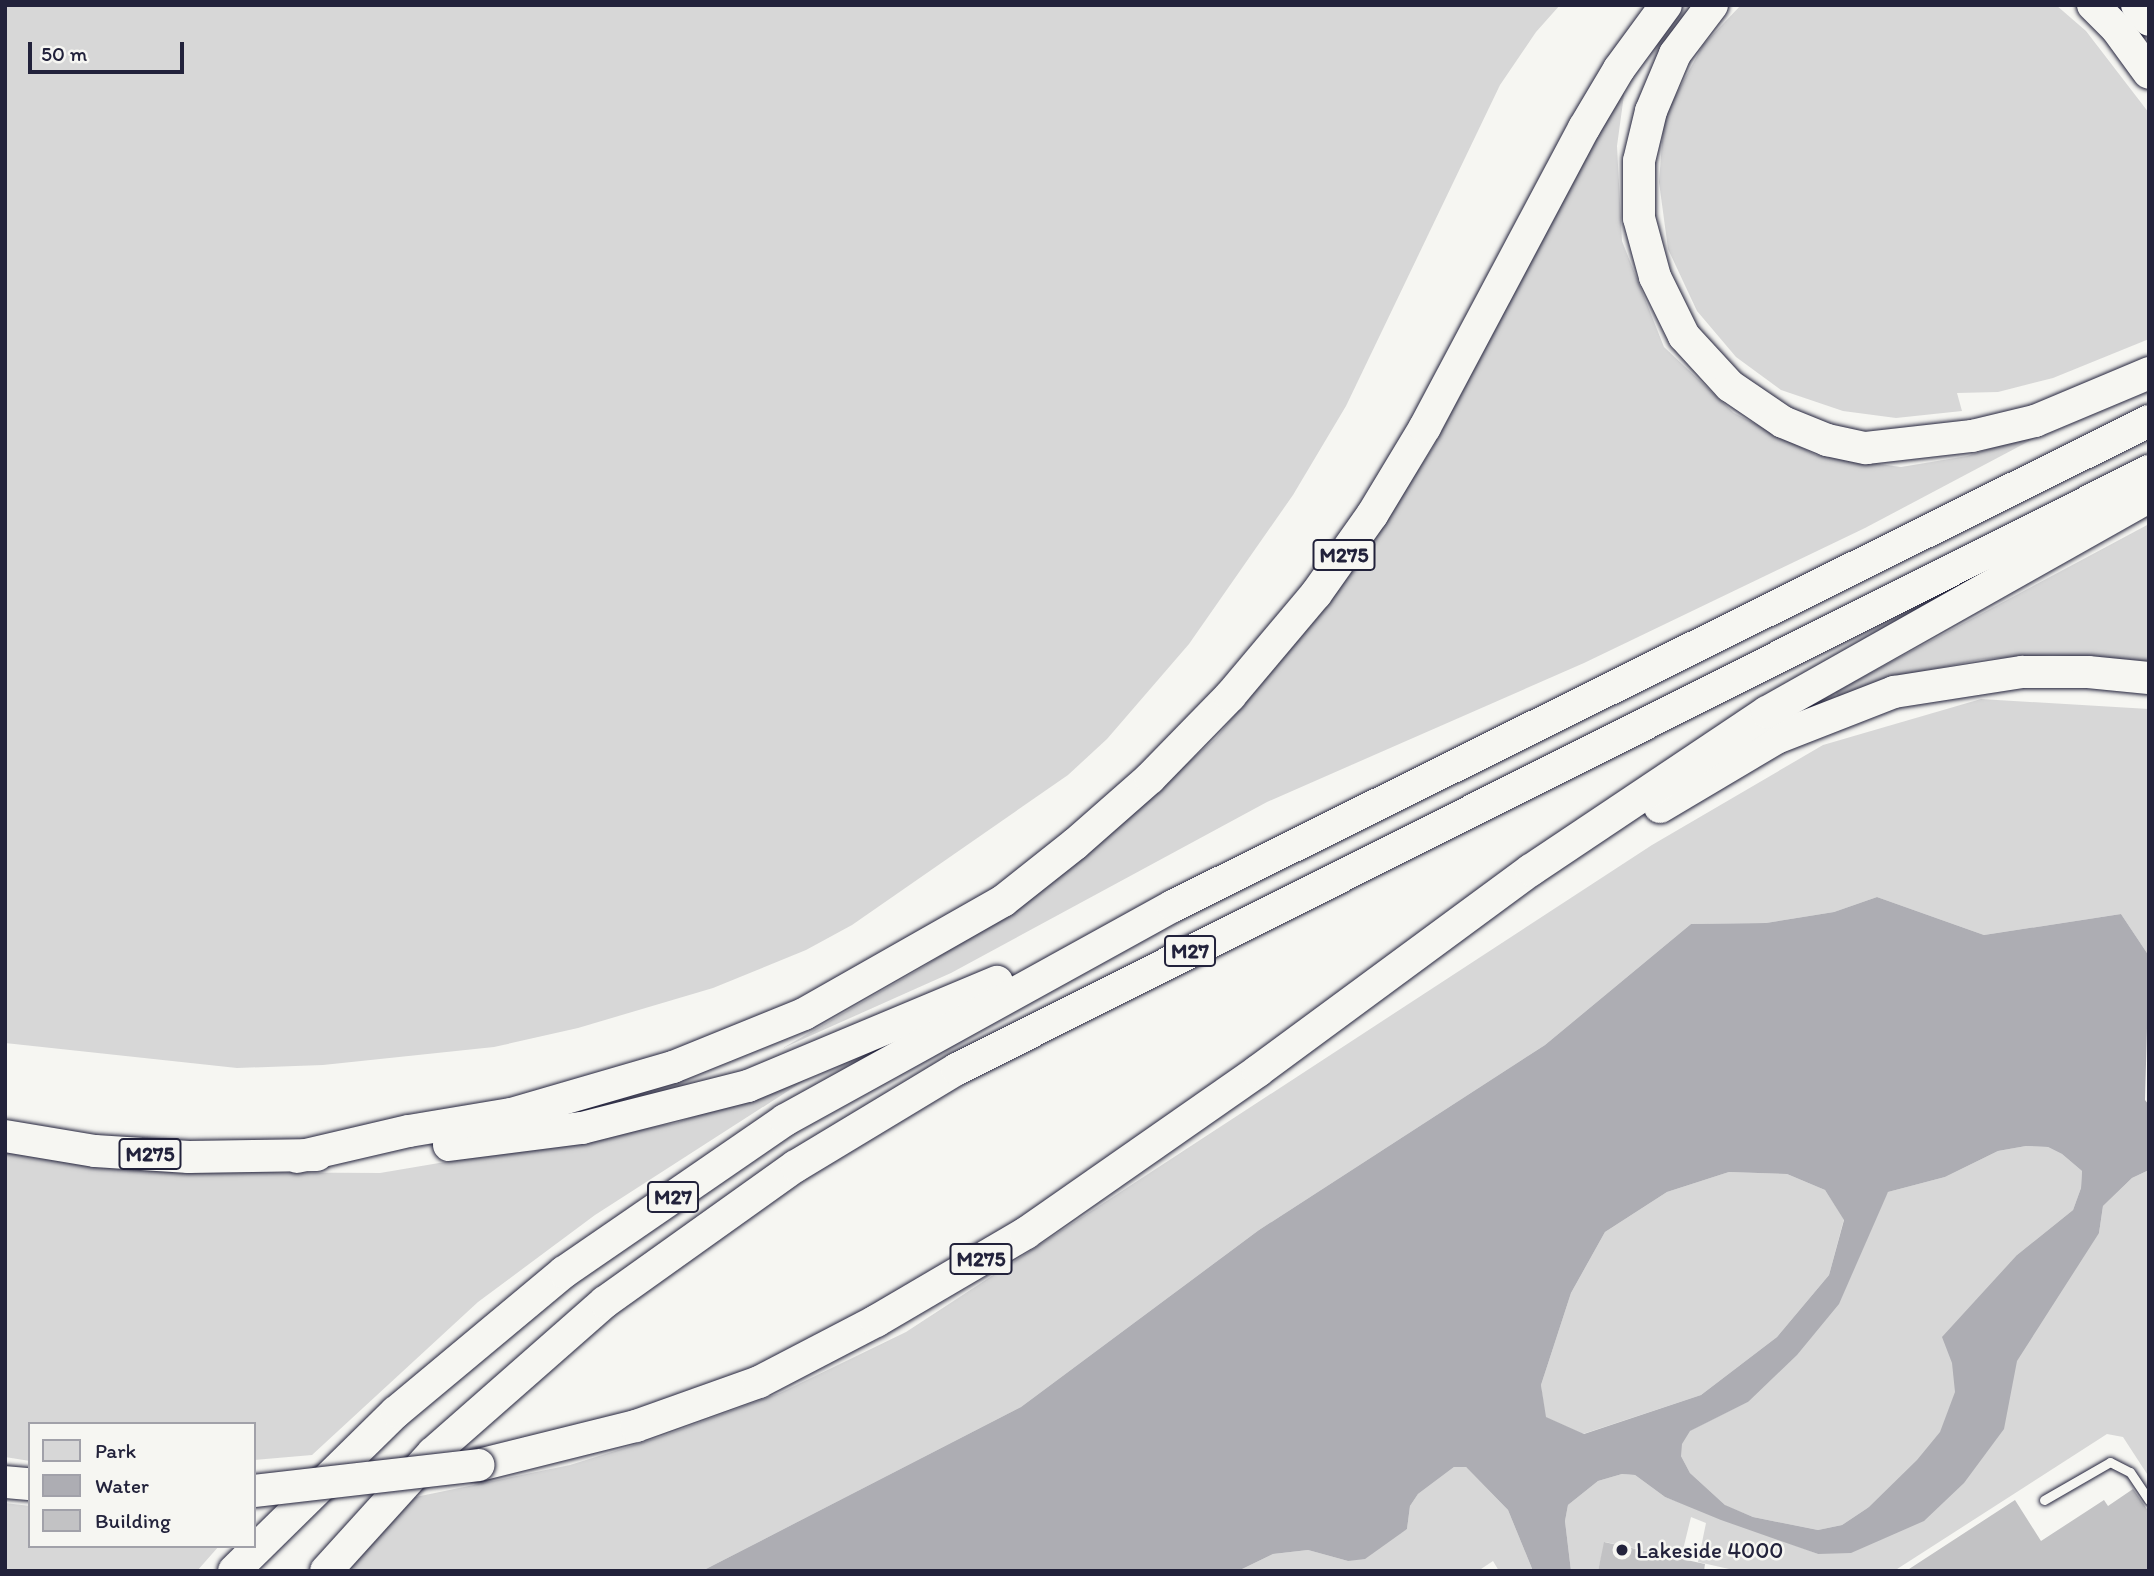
<!DOCTYPE html>
<html>
<head>
<meta charset="utf-8">
<style>
  body { margin:0 }
  #map { position:relative; width:2154px; height:1576px; overflow:hidden; background:#f6f6f2; font-family:Itim,sans-serif }
  div>[style] { position:absolute }
  .green>* { inset:0; background:#d7d7d7 }
  .water>* { inset:0; background:#adadb3 }
  .building>* { inset:0; background:#c2c2c4 }
  .roads { filter:drop-shadow(0 0 2px #22223b) drop-shadow(0 0 2px #22223b) }
  .service>* { height:9px; margin:-4.5px; padding:0 4.5px; transform-origin:4.5px; border-radius:4.5px; background:#f6f6f2 }
  .motorway>* { height:32px; margin:-16px; padding:0 16px; transform-origin:16px; border-radius:16px; background:#f6f6f2 }
  .bridges { filter:drop-shadow(0 0 2px #22223b) drop-shadow(0 0 2px #22223b) }
  .motorway-bridge>* { height:32px; margin:-16px; padding:0 16px; transform-origin:16px; border-radius:16px; background:#f6f6f2 }
  .dots>* { width:19px; height:19px; translate:-50% -50%; box-sizing:border-box; border:4px solid #f6f6f2; border-radius:50% }
  span { translate:-50% -50%; white-space:nowrap; text-align:center; line-height:1.15; -webkit-text-stroke:5px #f6f6f2; paint-order:stroke }
  .shield-label span { padding:2px 5px; background:#f6f6f2; border:2px solid; border-radius:5px; -webkit-text-stroke-width:0 }
  .shield-label { font-size:21px; color:#22223b; font-weight:700 }
  .poi-label { font-size:23px; color:#22223b }
  .left { translate:0 -50%; text-align:left }
  .frame { position:absolute; inset:0; border:7px solid #22223b; pointer-events:none }
  .legend { position:absolute; left:28px; top:1422px; width:228px; height:126px; box-sizing:border-box; background:#f6f6f2; border:2px solid #a1a1a9; margin:0; padding:9px 12px; list-style:none; font-size:21px; color:#22223b }
  .legend li { display:flex; align-items:center; gap:14px; height:35px }
  .legend b { width:35px; border:2px solid #a1a1a9 }
  .scale { position:absolute; left:28px; top:42px; width:156px; height:32px; box-sizing:border-box; border:4px solid #22223b; border-top:0; padding-left:9px; font-size:21px; line-height:24px; white-space:nowrap; color:#22223b; -webkit-text-stroke:5px #f6f6f2; paint-order:stroke }
</style>
</head>
<body>
<div id="map">
  <div class="green">
    <i style="clip-path:polygon(5px 5px,1560px 5px,1536px 32px,1500px 85px,1346px 406px,1293px 495px,1189px 644px,1107px 739px,1068px 775px,852px 925px,806px 950px,713px 988px,578px 1028px,494px 1047px,323px 1065px,237px 1068px,5px 1043px)"></i>
    <i style="clip-path:polygon(1741px 5px,2056px 5px,2086px 31px,2149px 113px,2149px 339px,2053px 378px,1998px 392px,1957px 393px,1962px 411px,1896px 418px,1843px 411px,1781px 390px,1736px 357px,1697px 311px,1668px 249px,1659px 182px,1664px 117px,1703px 45px)"></i>
    <i style="clip-path:polygon(1626px 80px,1617px 146px,1622px 241px,1664px 347px,1734px 413px,1816px 455px,1901px 467px,1967px 456px,2054px 428px,1865px 528px,1584px 663px,1267px 802px,951px 973px,783px 1048px,925px 966px,1070px 867px,1216px 738px,1349px 574px,1432px 449px)"></i>
    <i style="clip-path:polygon(2149px 524px,2149px 661px,2052px 655px,1983px 659px,1910px 674px,1841px 700px,1835px 692px)"></i>
    <i style="clip-path:polygon(1981px 699px,2149px 709px,2149px 956px,2121px 914px,1984px 935px,1877px 897px,1834px 912px,1766px 923px,1691px 924px,1545px 1045px,1259px 1230px,1021px 1407px,702px 1571px,340px 1571px,401px 1500px,570px 1465px,660px 1437px,780px 1393px,906px 1332px,1652px 845px,1823px 745px)"></i>
    <i style="clip-path:polygon(819px 1071px,595px 1215px,478px 1302px,312px 1455px,254px 1460px,254px 1424px,30px 1424px,30px 1461px,5px 1457px,5px 1150px,236px 1172px,380px 1173px,676px 1123px)"></i>
    <i style="clip-path:polygon(2026px 1146px,2048px 1147px,2062px 1154px,2082px 1171px,2081px 1188px,2073px 1210px,2017px 1255px,2099px 1233px,2103px 1206px,2132px 1178px,2149px 1170px,2149px 1477px,2123px 1437px,2107px 1434px,1894px 1571px,1738px 1571px,1698px 1562px,1706px 1523px,1691px 1517px,1681px 1558px,1605px 1542px,1598px 1571px,1571px 1571px,1565px 1521px,1568px 1505px,1598px 1481px,1622px 1474px,1635px 1475px,1665px 1497px,1818px 1554px,1869px 1507px,1842px 1525px,1818px 1530px,1753px 1517px,1726px 1506px,1690px 1473px,1681px 1456px,1681px 1444px,1689px 1431px,1748px 1402px,1888px 1192px,1945px 1177px,1998px 1151px)"></i>
    <i style="clip-path:polygon(1729px 1172px,1787px 1174px,1825px 1190px,1844px 1219px,1829px 1275px,1777px 1337px,1701px 1395px,1583px 1434px,1545px 1417px,1541px 1385px,1571px 1293px,1605px 1232px,1667px 1192px)"></i>
    <i style="clip-path:polygon(1454px 1467px,1466px 1467px,1508px 1510px,1533px 1571px,1499px 1571px,1493px 1561px,1478px 1571px,1238px 1571px,1273px 1554px,1308px 1550px,1348px 1561px,1407px 1529px,1410px 1506px,1418px 1494px)"></i>
    <i style="clip-path:polygon(5px 1503px,30px 1506px,30px 1546px,219px 1546px,197px 1571px,5px 1571px)"></i>
  </div>
  <div class="water">
    <i style="clip-path:polygon(evenodd,1877px 897px,1984px 935px,2121px 914px,2149px 956px,2145px 1100px,2149px 1105px,2149px 1170px,2132px 1178px,2103px 1206px,2099px 1233px,2017px 1361px,2004px 1429px,1964px 1483px,1924px 1521px,1851px 1553px,1818px 1554px,1721px 1520px,1665px 1497px,1635px 1475px,1622px 1474px,1598px 1481px,1568px 1505px,1565px 1521px,1571px 1571px,1533px 1571px,1508px 1510px,1466px 1467px,1454px 1467px,1418px 1494px,1410px 1506px,1407px 1529px,1365px 1559px,1348px 1561px,1308px 1550px,1273px 1554px,1238px 1571px,702px 1571px,1021px 1407px,1259px 1230px,1545px 1045px,1691px 924px,1766px 923px,1834px 912px,1877px 897px,2026px 1146px,2048px 1147px,2062px 1154px,2082px 1171px,2081px 1188px,2073px 1210px,2017px 1255px,1942px 1337px,1952px 1363px,1955px 1392px,1940px 1432px,1917px 1460px,1869px 1507px,1842px 1525px,1818px 1530px,1753px 1517px,1725px 1505px,1690px 1473px,1681px 1456px,1682px 1444px,1690px 1431px,1748px 1402px,1797px 1355px,1839px 1304px,1888px 1192px,1945px 1177px,1998px 1151px,2026px 1146px,1877px 897px,1729px 1172px,1787px 1174px,1825px 1190px,1844px 1220px,1829px 1275px,1777px 1337px,1701px 1395px,1584px 1434px,1546px 1417px,1541px 1385px,1571px 1293px,1605px 1232px,1667px 1192px,1729px 1172px)"></i>
  </div>
  <div class="building">
    <i style="clip-path:polygon(2133px 1489px,2149px 1512px,2149px 1571px,1906px 1571px,2015px 1500px,2041px 1541px,2104px 1500px,2108px 1506px)"></i>
    <i style="clip-path:polygon(1604px 1542px,1705px 1564px,1704px 1571px,1598px 1571px)"></i>
  </div>
  <div class="roads">
    <div class="service">
      <i style="left:2044px;top:1500px;width:76px;rotate:-29.9deg"></i>
      <i style="left:2110px;top:1462px;width:22px;rotate:27deg"></i>
      <i style="left:2130px;top:1472px;width:34px;rotate:56deg"></i>
    </div>
    <div class="motorway">
      <i style="left:1712px;top:5px;width:61px;rotate:127.1deg"></i>
      <i style="left:1675px;top:54px;width:62px;rotate:112.8deg"></i>
      <i style="left:1651px;top:111px;width:51px;rotate:103.5deg"></i>
      <i style="left:1639px;top:161px;width:57px;rotate:90deg"></i>
      <i style="left:1639px;top:218px;width:61px;rotate:74.8deg"></i>
      <i style="left:1655px;top:277px;width:66px;rotate:63.8deg"></i>
      <i style="left:1684px;top:336px;width:68px;rotate:47.4deg"></i>
      <i style="left:1730px;top:386px;width:64px;rotate:34.2deg"></i>
      <i style="left:1783px;top:422px;width:48px;rotate:22.2deg"></i>
      <i style="left:1827px;top:440px;width:40px;rotate:12deg"></i>
      <i style="left:1866px;top:448px;width:107px;rotate:-6.5deg"></i>
      <i style="left:1972px;top:436px;width:65px;rotate:-13.4deg"></i>
      <i style="left:2035px;top:421px;width:124px;rotate:-22.8deg"></i>
      <i style="left:2093px;top:5px;width:34px;rotate:45deg"></i>
      <i style="left:2117px;top:29px;width:54px;rotate:54deg"></i>
      <i style="left:2137px;top:5px;width:19px;rotate:51deg"></i>
      <i style="left:1660px;top:807px;width:135px;rotate:-30.7deg"></i>
      <i style="left:1776px;top:738px;width:127px;rotate:-21.3deg"></i>
      <i style="left:1894px;top:692px;width:130px;rotate:-8.9deg"></i>
      <i style="left:2022px;top:672px;width:66px"></i>
      <i style="left:2088px;top:672px;width:61px;rotate:5.6deg"></i>
      <i style="left:5px;top:1136px;width:91px;rotate:9.5deg"></i>
      <i style="left:95px;top:1151px;width:94px;rotate:3.7deg"></i>
      <i style="left:189px;top:1157px;width:128px;rotate:-0.9deg"></i>
      <i style="left:449px;top:1145px;width:134px;rotate:-7.3deg"></i>
      <i style="left:582px;top:1128px;width:171px;rotate:-14.2deg"></i>
      <i style="left:748px;top:1086px;width:270px;rotate:-22.7deg"></i>
      <i style="left:297px;top:1157px;width:115px;rotate:-13.1deg"></i>
      <i style="left:409px;top:1131px;width:103px;rotate:-9.5deg"></i>
      <i style="left:511px;top:1114px;width:169px;rotate:-16.2deg"></i>
      <i style="left:673px;top:1067px;width:141px;rotate:-22deg"></i>
      <i style="left:804px;top:1014px;width:229px;rotate:-29.6deg"></i>
      <i style="left:1003px;top:901px;width:92px;rotate:-38.4deg"></i>
      <i style="left:1075px;top:844px;width:100px;rotate:-41.3deg"></i>
      <i style="left:1150px;top:778px;width:115px;rotate:-45.7deg"></i>
      <i style="left:1230px;top:696px;width:133px;rotate:-49.9deg"></i>
      <i style="left:1316px;top:594px;width:97px;rotate:-54.7deg"></i>
      <i style="left:1372px;top:515px;width:103px;rotate:-58.9deg"></i>
      <i style="left:1425px;top:427px;width:339px;rotate:-62deg"></i>
      <i style="left:1584px;top:128px;width:69px;rotate:-59.3deg"></i>
      <i style="left:1619px;top:69px;width:79px;rotate:-53.7deg"></i>
      <i style="left:479px;top:1465px;width:162px;rotate:-14deg"></i>
      <i style="left:636px;top:1426px;width:131px;rotate:-19.7deg"></i>
      <i style="left:759px;top:1382px;width:132px;rotate:-27.5deg"></i>
      <i style="left:876px;top:1321px;width:174px;rotate:-30.4deg"></i>
      <i style="left:1026px;top:1233px;width:283px;rotate:-34.9deg"></i>
      <i style="left:1258px;top:1071px;width:339px;rotate:-36.4deg"></i>
      <i style="left:1531px;top:870px;width:284px;rotate:-33.8deg"></i>
      <i style="left:1767px;top:712px;width:438px;rotate:-29.4deg"></i>
      <i style="left:5px;top:1482px;width:25px;rotate:5deg"></i>
      <i style="left:234px;top:1571px;width:227px;rotate:-44.5deg"></i>
      <i style="left:396px;top:1412px;width:219px;rotate:-39.8deg"></i>
      <i style="left:564px;top:1272px;width:268px;rotate:-34.5deg"></i>
      <i style="left:785px;top:1120px;width:443px;rotate:-28.9deg"></i>
      <i style="left:1173px;top:906px;width:1090px;rotate:-26.42deg"></i>
      <i style="left:326px;top:1571px;width:159px;rotate:-47.8deg"></i>
      <i style="left:433px;top:1453px;width:229px;rotate:-41.3deg"></i>
      <i style="left:605px;top:1302px;width:234px;rotate:-35.5deg"></i>
      <i style="left:796px;top:1166px;width:188px;rotate:-31.1deg"></i>
      <i style="left:957px;top:1069px;width:1334px;rotate:-26.64deg"></i>
    </div>
  </div>
  <div class="bridges">
    <div class="motorway-bridge">
      <i style="left:254px;top:1491px;width:226px;rotate:-6.6deg"></i>
    </div>
  </div>
  <div class="dots">
    <i style="left:1622px;top:1550px;background:#22223b"></i>
  </div>
  <div class="shield-label">
    <span style="left:1344px;top:555px">M275</span>
    <span style="left:1190px;top:951px">M27</span>
    <span style="left:150px;top:1154px">M275</span>
    <span style="left:673px;top:1197px">M27</span>
    <span style="left:981px;top:1259px">M275</span>
  </div>
  <div class="poi-label">
    <span class="left" style="left:1636px;top:1550px">Lakeside 4000</span>
  </div>
  <div class="frame"></div>
  <ul class="legend">
  <li><b style="height:19px;background:#d7d7d7"></b>Park</li>
  <li><b style="height:19px;background:#adadb3"></b>Water</li>
  <li><b style="height:19px;background:#c2c2c4"></b>Building</li>
  </ul>
  <div class="scale">50 m</div>
</div>
</body>
</html>
